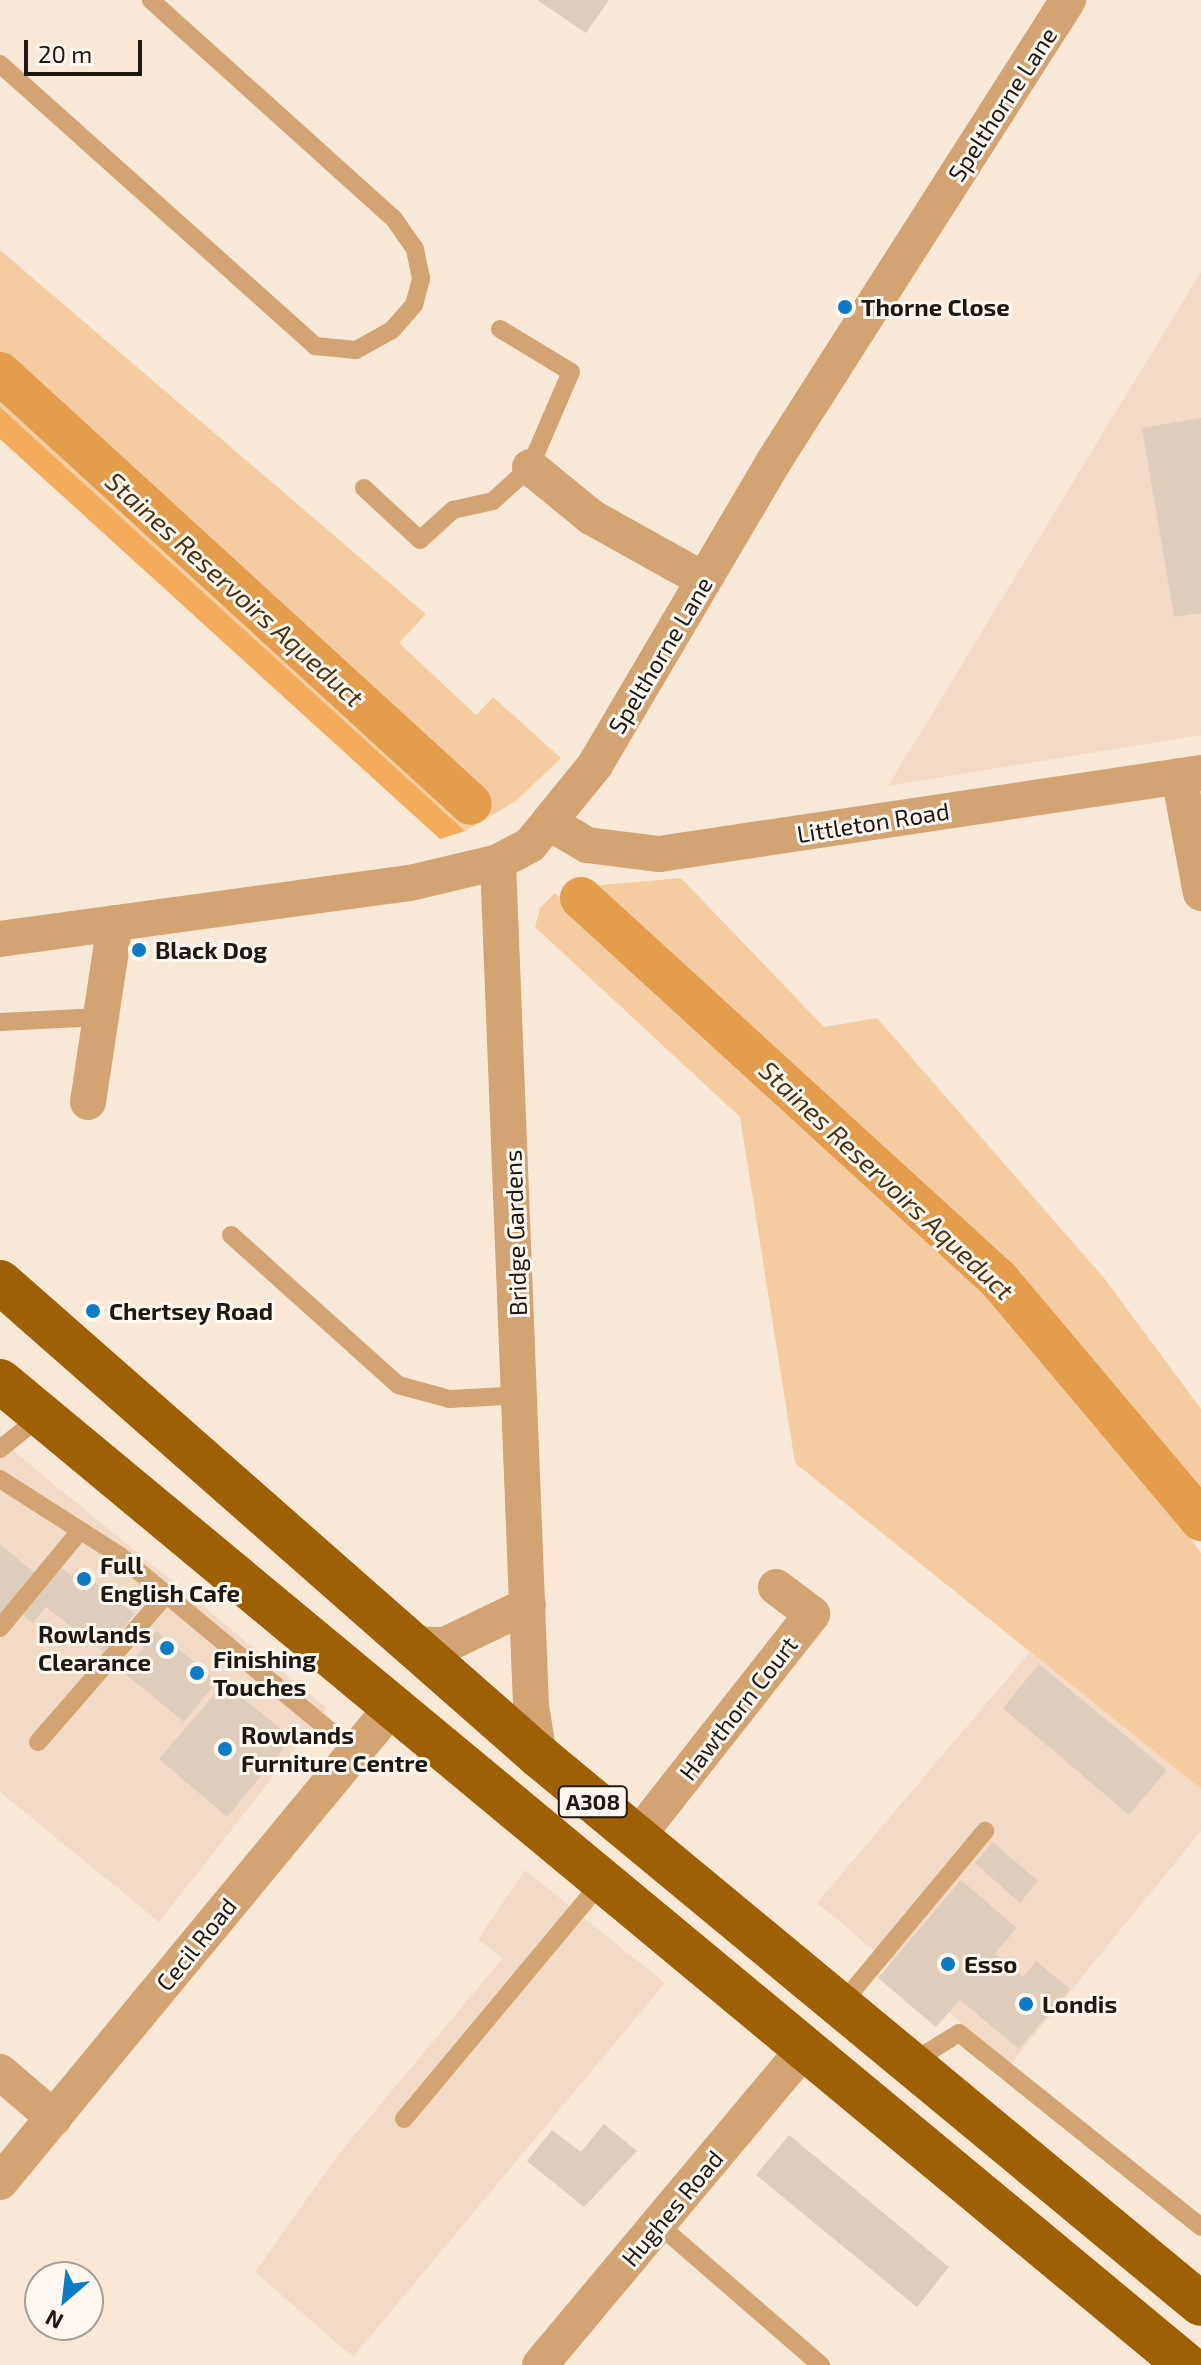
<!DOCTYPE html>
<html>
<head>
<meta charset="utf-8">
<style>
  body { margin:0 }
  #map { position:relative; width:1201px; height:2365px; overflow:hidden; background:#fae8d7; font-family:"Exo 2",sans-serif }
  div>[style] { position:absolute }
  .built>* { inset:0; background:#f2dac4 }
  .green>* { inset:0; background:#f5cca2 }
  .forest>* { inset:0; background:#f4ac5c }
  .canal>* { height:42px; margin:-21px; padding:0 21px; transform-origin:21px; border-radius:21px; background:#e49d4d }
  .building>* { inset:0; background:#dfcdbc }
  .service>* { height:18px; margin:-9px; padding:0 9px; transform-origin:9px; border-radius:9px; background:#d3a473 }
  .minor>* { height:36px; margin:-18px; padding:0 18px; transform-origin:18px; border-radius:18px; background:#d3a473 }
  .trunk>* { height:44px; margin:-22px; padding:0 22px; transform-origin:22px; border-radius:22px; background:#9f6003 }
  .dots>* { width:22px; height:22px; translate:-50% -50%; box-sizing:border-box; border:4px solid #fff8f1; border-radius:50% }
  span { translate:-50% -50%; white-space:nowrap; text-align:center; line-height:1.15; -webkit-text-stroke:6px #fff8f1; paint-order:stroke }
  .shield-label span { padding:2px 6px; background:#fff8f1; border:2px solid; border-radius:6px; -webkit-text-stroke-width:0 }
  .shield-label { font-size:22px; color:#1e1812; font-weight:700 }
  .street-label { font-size:24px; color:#1e1812 }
  .poi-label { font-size:24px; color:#1e1812; font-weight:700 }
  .left { translate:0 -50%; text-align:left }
  .right { translate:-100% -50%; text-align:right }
  .water-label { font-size:26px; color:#4c2f0d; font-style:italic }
  .north { position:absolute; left:24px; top:2261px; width:80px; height:80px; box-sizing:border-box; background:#fff8f1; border:2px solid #a59e98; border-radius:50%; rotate:208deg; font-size:22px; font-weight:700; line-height:32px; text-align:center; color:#1e1812 }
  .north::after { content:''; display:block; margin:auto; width:28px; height:36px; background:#0d7cc6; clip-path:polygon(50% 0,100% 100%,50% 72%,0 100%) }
  .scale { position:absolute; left:24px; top:40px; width:118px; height:36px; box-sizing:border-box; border:4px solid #1e1812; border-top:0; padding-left:10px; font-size:24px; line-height:28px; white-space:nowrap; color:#1e1812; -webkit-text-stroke:6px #fff8f1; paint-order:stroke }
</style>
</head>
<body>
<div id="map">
  <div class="built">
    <i style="clip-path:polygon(1201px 272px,1201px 735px,888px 786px)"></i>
    <i style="clip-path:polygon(0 1440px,327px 1708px,159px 1922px,0 1792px)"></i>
    <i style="clip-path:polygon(1030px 1652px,1201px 1789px,1201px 1831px,1011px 2064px,817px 1903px)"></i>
    <i style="clip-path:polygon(525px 1870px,665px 1983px,353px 2357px,255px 2272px,338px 2155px,503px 1958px,478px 1939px)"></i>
  </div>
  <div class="green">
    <i style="clip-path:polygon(0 250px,426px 614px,399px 643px,476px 715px,493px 697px,561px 758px,516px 801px,465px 831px,0 407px)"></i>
    <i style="clip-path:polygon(681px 878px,824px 1027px,877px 1018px,1104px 1278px,1201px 1409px,1201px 1502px,1008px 1275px,591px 886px)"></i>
    <i style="clip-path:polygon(555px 893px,996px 1303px,1115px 1433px,1201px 1553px,1201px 1789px,795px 1463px,740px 1117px,535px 927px,540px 908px)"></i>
  </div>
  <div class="forest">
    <i style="clip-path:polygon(0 407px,465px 831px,440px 839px,0 439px)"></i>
  </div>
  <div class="canal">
    <i style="left:0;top:373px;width:638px;rotate:42.46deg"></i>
    <i style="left:581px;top:898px;width:566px;rotate:42.42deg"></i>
    <i style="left:999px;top:1280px;width:314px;rotate:49.9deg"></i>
  </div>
  <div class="building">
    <i style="clip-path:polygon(537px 0,609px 0,586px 33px)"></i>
    <i style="clip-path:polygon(1201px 418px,1201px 613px,1174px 617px,1142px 428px)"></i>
    <i style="clip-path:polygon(0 1544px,38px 1576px,0 1621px)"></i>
    <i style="clip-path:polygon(61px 1567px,71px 1576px,77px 1568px,134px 1614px,104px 1652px,46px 1607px,33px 1623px,22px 1615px)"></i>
    <i style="clip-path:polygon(157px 1631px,217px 1681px,184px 1722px,123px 1672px)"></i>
    <i style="clip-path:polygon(1039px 1664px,1167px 1770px,1129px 1815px,1003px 1708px)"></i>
    <i style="clip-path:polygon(224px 1683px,292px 1738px,227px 1817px,159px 1759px)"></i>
    <i style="clip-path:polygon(993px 1842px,1038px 1881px,1020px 1903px,975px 1863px)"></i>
    <i style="clip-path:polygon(961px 1880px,1017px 1928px,995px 1953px,1023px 1977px,1036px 1961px,1070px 1989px,1019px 2049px,960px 2000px,936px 2027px,878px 1978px)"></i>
    <i style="clip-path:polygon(604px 2124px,637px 2151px,584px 2207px,527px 2161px,552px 2130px,581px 2152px)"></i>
    <i style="clip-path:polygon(789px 2135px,949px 2267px,917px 2307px,756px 2175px)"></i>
  </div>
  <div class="service">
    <i style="left:0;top:64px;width:423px;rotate:41.8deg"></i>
    <i style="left:315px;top:346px;width:41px;rotate:5.6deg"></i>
    <i style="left:356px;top:350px;width:41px;rotate:-29.1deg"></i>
    <i style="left:392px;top:330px;width:33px;rotate:-49deg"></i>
    <i style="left:414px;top:305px;width:28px;rotate:-75deg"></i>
    <i style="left:421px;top:278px;width:30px;rotate:-102deg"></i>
    <i style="left:415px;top:249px;width:37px;rotate:-125deg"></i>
    <i style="left:394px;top:219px;width:327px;rotate:-138deg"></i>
    <i style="left:364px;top:488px;width:76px;rotate:42.9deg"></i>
    <i style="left:420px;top:540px;width:45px;rotate:-42.3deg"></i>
    <i style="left:453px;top:510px;width:41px;rotate:-12.7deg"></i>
    <i style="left:493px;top:501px;width:50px;rotate:-42.6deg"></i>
    <i style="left:530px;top:467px;width:103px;rotate:-66.7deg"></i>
    <i style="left:571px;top:372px;width:83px;rotate:-148.8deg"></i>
    <i style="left:0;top:1022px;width:101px;rotate:-2.8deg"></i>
    <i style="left:231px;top:1235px;width:224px;rotate:41.9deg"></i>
    <i style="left:398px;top:1385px;width:54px;rotate:15.1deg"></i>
    <i style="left:450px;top:1399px;width:72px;rotate:-3.2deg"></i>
    <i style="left:0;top:1449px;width:53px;rotate:-38.8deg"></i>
    <i style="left:0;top:1479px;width:141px;rotate:32.6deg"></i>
    <i style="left:119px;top:1555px;width:306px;rotate:39.8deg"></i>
    <i style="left:0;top:1628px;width:124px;rotate:-50.5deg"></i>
    <i style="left:38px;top:1742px;width:194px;rotate:-49deg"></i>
    <i style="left:839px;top:2007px;width:229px;rotate:-50.3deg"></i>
    <i style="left:909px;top:2064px;width:59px;rotate:-31.8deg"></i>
    <i style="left:959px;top:2033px;width:310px;rotate:38.7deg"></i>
    <i style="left:404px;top:2119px;width:310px;rotate:-50.2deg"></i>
    <i style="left:658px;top:2224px;width:216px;rotate:40.9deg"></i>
  </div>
  <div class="minor">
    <i style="left:530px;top:467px;width:79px;rotate:39.3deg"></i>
    <i style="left:591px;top:517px;width:129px;rotate:29.1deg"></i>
    <i style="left:1179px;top:776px;width:119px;rotate:79.4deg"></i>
    <i style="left:550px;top:823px;width:43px;rotate:30.7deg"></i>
    <i style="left:587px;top:845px;width:73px;rotate:7.1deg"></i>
    <i style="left:659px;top:854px;width:548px;rotate:-8.5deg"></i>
    <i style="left:498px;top:862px;width:845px;rotate:87.76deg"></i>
    <i style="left:531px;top:1706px;width:51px;rotate:80.9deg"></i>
    <i style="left:0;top:939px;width:414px;rotate:-7.8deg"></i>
    <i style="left:410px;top:883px;width:90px;rotate:-13.4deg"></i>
    <i style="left:498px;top:862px;width:36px;rotate:-28deg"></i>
    <i style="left:530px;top:845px;width:103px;rotate:-50.9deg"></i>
    <i style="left:595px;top:765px;width:353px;rotate:-59.5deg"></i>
    <i style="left:774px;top:461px;width:547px;rotate:-57.47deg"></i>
    <i style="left:88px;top:1102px;width:181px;rotate:-81.4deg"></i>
    <i style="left:411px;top:1644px;width:34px;rotate:2deg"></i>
    <i style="left:445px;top:1645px;width:92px;rotate:-25.7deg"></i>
    <i style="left:636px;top:1838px;width:285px;rotate:-51.8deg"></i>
    <i style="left:812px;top:1614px;width:45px;rotate:-143.1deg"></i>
    <i style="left:0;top:2072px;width:71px;rotate:40.4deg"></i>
    <i style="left:0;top:2182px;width:617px;rotate:-50.46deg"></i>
    <i style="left:540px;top:2365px;width:410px;rotate:-50.1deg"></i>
  </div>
  <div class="trunk">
    <i style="left:0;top:1282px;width:718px;rotate:41.33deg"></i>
    <i style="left:539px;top:1756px;width:859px;rotate:39.62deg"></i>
    <i style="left:0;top:1381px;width:1541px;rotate:39.68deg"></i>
  </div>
  <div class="dots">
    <i style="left:845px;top:307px;background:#0d7cc6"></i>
    <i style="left:139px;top:950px;background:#0d7cc6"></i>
    <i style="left:93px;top:1311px;background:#0d7cc6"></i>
    <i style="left:84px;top:1579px;background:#0d7cc6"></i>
    <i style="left:167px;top:1648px;background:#0d7cc6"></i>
    <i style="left:197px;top:1673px;background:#0d7cc6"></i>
    <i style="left:225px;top:1749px;background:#0d7cc6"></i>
    <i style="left:948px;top:1964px;background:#0d7cc6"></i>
    <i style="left:1026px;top:2004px;background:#0d7cc6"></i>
  </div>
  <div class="shield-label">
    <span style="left:593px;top:1802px">A308</span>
  </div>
  <div class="street-label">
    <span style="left:1002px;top:104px;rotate:-57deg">Spelthorne Lane</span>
    <span style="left:660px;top:655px;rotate:-59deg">Spelthorne Lane</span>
    <span style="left:873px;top:822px;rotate:-9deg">Littleton Road</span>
    <span style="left:515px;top:1233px;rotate:-92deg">Bridge Gardens</span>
    <span style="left:738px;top:1708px;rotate:-52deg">Hawthorn Court</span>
    <span style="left:196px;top:1944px;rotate:-51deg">Cecil Road</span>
    <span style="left:672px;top:2208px;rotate:-50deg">Hughes Road</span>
  </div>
  <div class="poi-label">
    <span class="left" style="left:861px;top:307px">Thorne Close</span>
    <span class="left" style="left:155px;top:950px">Black Dog</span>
    <span class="left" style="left:109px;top:1311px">Chertsey Road</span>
    <span class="left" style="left:100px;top:1579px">Full<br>English Cafe</span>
    <span class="right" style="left:151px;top:1648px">Rowlands<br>Clearance</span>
    <span class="left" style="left:213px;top:1673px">Finishing<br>Touches</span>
    <span class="left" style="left:241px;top:1749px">Rowlands<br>Furniture Centre</span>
    <span class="left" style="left:964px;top:1964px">Esso</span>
    <span class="left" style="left:1042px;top:2004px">Londis</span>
  </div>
  <div class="water-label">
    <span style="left:235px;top:589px;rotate:42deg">Staines Reservoirs Aqueduct</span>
    <span style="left:887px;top:1180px;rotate:43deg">Staines Reservoirs Aqueduct</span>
  </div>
  <div class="north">N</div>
  <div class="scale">20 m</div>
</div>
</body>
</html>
